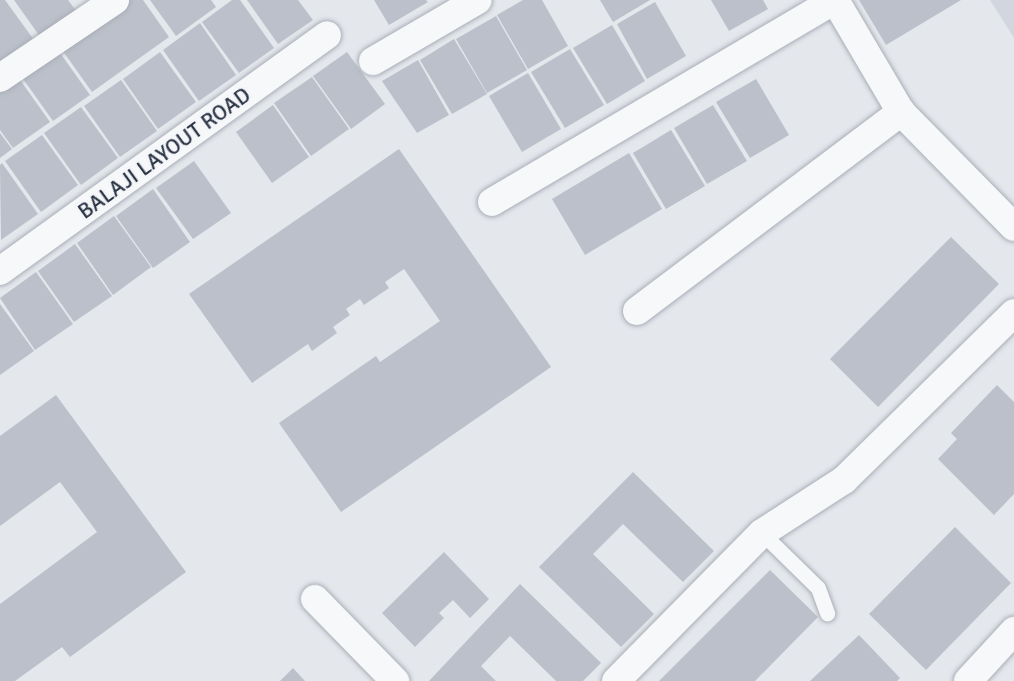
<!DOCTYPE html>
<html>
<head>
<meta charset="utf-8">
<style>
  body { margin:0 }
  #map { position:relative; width:1014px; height:681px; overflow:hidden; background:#e4e7ec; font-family:Signika,sans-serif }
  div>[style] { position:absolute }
  .built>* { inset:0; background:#d2d6de }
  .building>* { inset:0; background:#bbc0ca }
  .roads { filter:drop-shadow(0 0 2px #a9aeb7) drop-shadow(0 0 2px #a9aeb7) }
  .service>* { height:15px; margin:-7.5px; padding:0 7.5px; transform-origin:7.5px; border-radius:7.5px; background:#f7f8fa }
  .minor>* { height:28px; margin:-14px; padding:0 14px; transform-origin:14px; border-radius:14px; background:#f7f8fa }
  span { translate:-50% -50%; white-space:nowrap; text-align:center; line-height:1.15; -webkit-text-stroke:6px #f4f6f9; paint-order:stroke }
  .street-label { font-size:22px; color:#2b3445 }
</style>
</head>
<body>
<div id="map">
  <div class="built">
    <i style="clip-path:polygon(990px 0,1014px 0,1014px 38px)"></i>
  </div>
  <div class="building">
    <i style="clip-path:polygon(0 0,5px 0,34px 40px,0 65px)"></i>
    <i style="clip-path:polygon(14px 0,68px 0,77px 12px,41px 38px)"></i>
    <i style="clip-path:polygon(126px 0,143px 0,169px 37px,92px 92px,60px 47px)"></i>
    <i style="clip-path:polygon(150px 0,211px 0,216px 7px,176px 36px)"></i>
    <i style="clip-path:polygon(232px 0,240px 0,274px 48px,239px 73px,202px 22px)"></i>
    <i style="clip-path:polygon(247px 0,298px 0,313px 20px,278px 44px)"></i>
    <i style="clip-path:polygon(374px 0,426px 0,428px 2px,389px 25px)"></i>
    <i style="clip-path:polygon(523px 0,542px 0,568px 46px,528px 69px,497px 15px)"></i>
    <i style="clip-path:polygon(600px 0,650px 0,613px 22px)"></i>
    <i style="clip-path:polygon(711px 0,763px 0,768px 9px,729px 31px)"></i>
    <i style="clip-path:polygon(859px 0,961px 0,886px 45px)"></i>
    <i style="clip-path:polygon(655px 2px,686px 56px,647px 79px,617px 24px)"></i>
    <i style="clip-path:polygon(496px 16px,527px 70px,487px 93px,456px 39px)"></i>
    <i style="clip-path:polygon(200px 23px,236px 75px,199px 101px,163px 50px)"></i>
    <i style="clip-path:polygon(612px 25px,645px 81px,607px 104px,573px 48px)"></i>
    <i style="clip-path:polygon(454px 39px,487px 94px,452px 114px,420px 60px)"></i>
    <i style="clip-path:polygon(570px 49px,604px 105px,565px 128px,531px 72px)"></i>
    <i style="clip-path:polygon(58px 50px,90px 95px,53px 121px,21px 76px)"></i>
    <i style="clip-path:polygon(160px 52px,196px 102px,158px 129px,123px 79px)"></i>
    <i style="clip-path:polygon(347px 52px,385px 104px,351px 129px,313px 76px)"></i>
    <i style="clip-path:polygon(418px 60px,449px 115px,417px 133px,382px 81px)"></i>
    <i style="clip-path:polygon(528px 73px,561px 129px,522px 152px,489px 96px)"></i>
    <i style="clip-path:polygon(18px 77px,50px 122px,13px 148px,0 130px,0 90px)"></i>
    <i style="clip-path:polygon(312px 77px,349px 129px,311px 156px,274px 103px)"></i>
    <i style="clip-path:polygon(756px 79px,789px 135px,750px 158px,716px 102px)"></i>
    <i style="clip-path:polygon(121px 80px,157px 131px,120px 157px,84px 106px)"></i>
    <i style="clip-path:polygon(273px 105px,309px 157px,272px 183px,236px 132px)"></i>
    <i style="clip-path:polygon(713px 105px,747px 161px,707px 184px,674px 128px)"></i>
    <i style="clip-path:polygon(81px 107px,118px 158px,81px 185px,44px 133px)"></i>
    <i style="clip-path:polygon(671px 130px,705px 186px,666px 209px,633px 153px)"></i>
    <i style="clip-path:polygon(0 133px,12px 149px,0 158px)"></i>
    <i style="clip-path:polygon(42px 135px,78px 185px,41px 212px,5px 161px)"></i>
    <i style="clip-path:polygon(399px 149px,551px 367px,341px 512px,279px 423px,376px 356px,380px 362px,440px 321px,404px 269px,385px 282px,389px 288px,364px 305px,360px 299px,346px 309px,350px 315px,333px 327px,337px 333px,312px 351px,308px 344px,252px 383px,189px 294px)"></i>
    <i style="clip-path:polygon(629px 153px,662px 209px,585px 255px,552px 199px)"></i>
    <i style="clip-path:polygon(194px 161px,231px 213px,193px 239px,156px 188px)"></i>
    <i style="clip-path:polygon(2px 163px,38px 214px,1px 240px,0 165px)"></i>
    <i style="clip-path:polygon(153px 189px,190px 242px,153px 268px,116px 216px)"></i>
    <i style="clip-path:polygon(114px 216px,151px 267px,113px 295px,77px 243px)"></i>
    <i style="clip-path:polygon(951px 237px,999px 284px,878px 407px,830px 359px)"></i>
    <i style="clip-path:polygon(75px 244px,112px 296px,74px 322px,38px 271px)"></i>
    <i style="clip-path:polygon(36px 272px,73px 324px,35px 350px,0 298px)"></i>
    <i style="clip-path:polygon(0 304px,34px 351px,0 375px)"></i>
    <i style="clip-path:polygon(997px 385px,1014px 402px,1014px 494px,994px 515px,938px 459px,957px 439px,951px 433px)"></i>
    <i style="clip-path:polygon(56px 395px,186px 572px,70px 657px,62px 647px,15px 681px,0 681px,0 604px,97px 532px,60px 482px,0 526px,0 436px)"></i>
    <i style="clip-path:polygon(633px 472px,714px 551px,683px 582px,623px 524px,593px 554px,654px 614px,621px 647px,539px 567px)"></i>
    <i style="clip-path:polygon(955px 527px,1011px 583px,926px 670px,869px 614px)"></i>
    <i style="clip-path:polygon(444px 552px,489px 599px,470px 618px,453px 600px,439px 613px,444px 618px,415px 647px,382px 613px)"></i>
    <i style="clip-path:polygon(770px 570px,818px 617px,755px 681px,659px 681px)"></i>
    <i style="clip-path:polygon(520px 584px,601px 663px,583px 681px,556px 681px,510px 636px,481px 666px,496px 681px,429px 681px)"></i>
    <i style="clip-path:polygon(859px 635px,900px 678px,897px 681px,810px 681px)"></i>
    <i style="clip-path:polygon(293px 668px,305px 681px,280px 681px)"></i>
  </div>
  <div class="roads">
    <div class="service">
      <i style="left:762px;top:533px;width:78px;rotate:44.5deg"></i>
      <i style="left:818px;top:588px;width:27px;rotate:70deg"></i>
    </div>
    <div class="minor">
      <i style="left:835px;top:0;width:130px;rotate:59.5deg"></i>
      <i style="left:901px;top:112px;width:161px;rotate:45.5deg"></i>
      <i style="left:373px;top:61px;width:121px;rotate:-30.2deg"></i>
      <i style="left:0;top:78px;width:139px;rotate:-34.1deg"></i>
      <i style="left:492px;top:202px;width:398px;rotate:-30.5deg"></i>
      <i style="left:0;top:271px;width:403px;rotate:-35.8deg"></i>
      <i style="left:637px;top:311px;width:331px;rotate:-37deg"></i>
      <i style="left:315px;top:599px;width:115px;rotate:45.7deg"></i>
      <i style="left:616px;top:681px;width:208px;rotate:-45.4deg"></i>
      <i style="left:762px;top:533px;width:98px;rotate:-32.9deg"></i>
      <i style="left:844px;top:480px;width:238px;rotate:-44.5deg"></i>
      <i style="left:968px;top:681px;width:68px;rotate:-47.4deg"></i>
    </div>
  </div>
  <div class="street-label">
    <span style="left:164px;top:153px;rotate:-36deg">BALAJI LAYOUT ROAD</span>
  </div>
</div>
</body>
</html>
